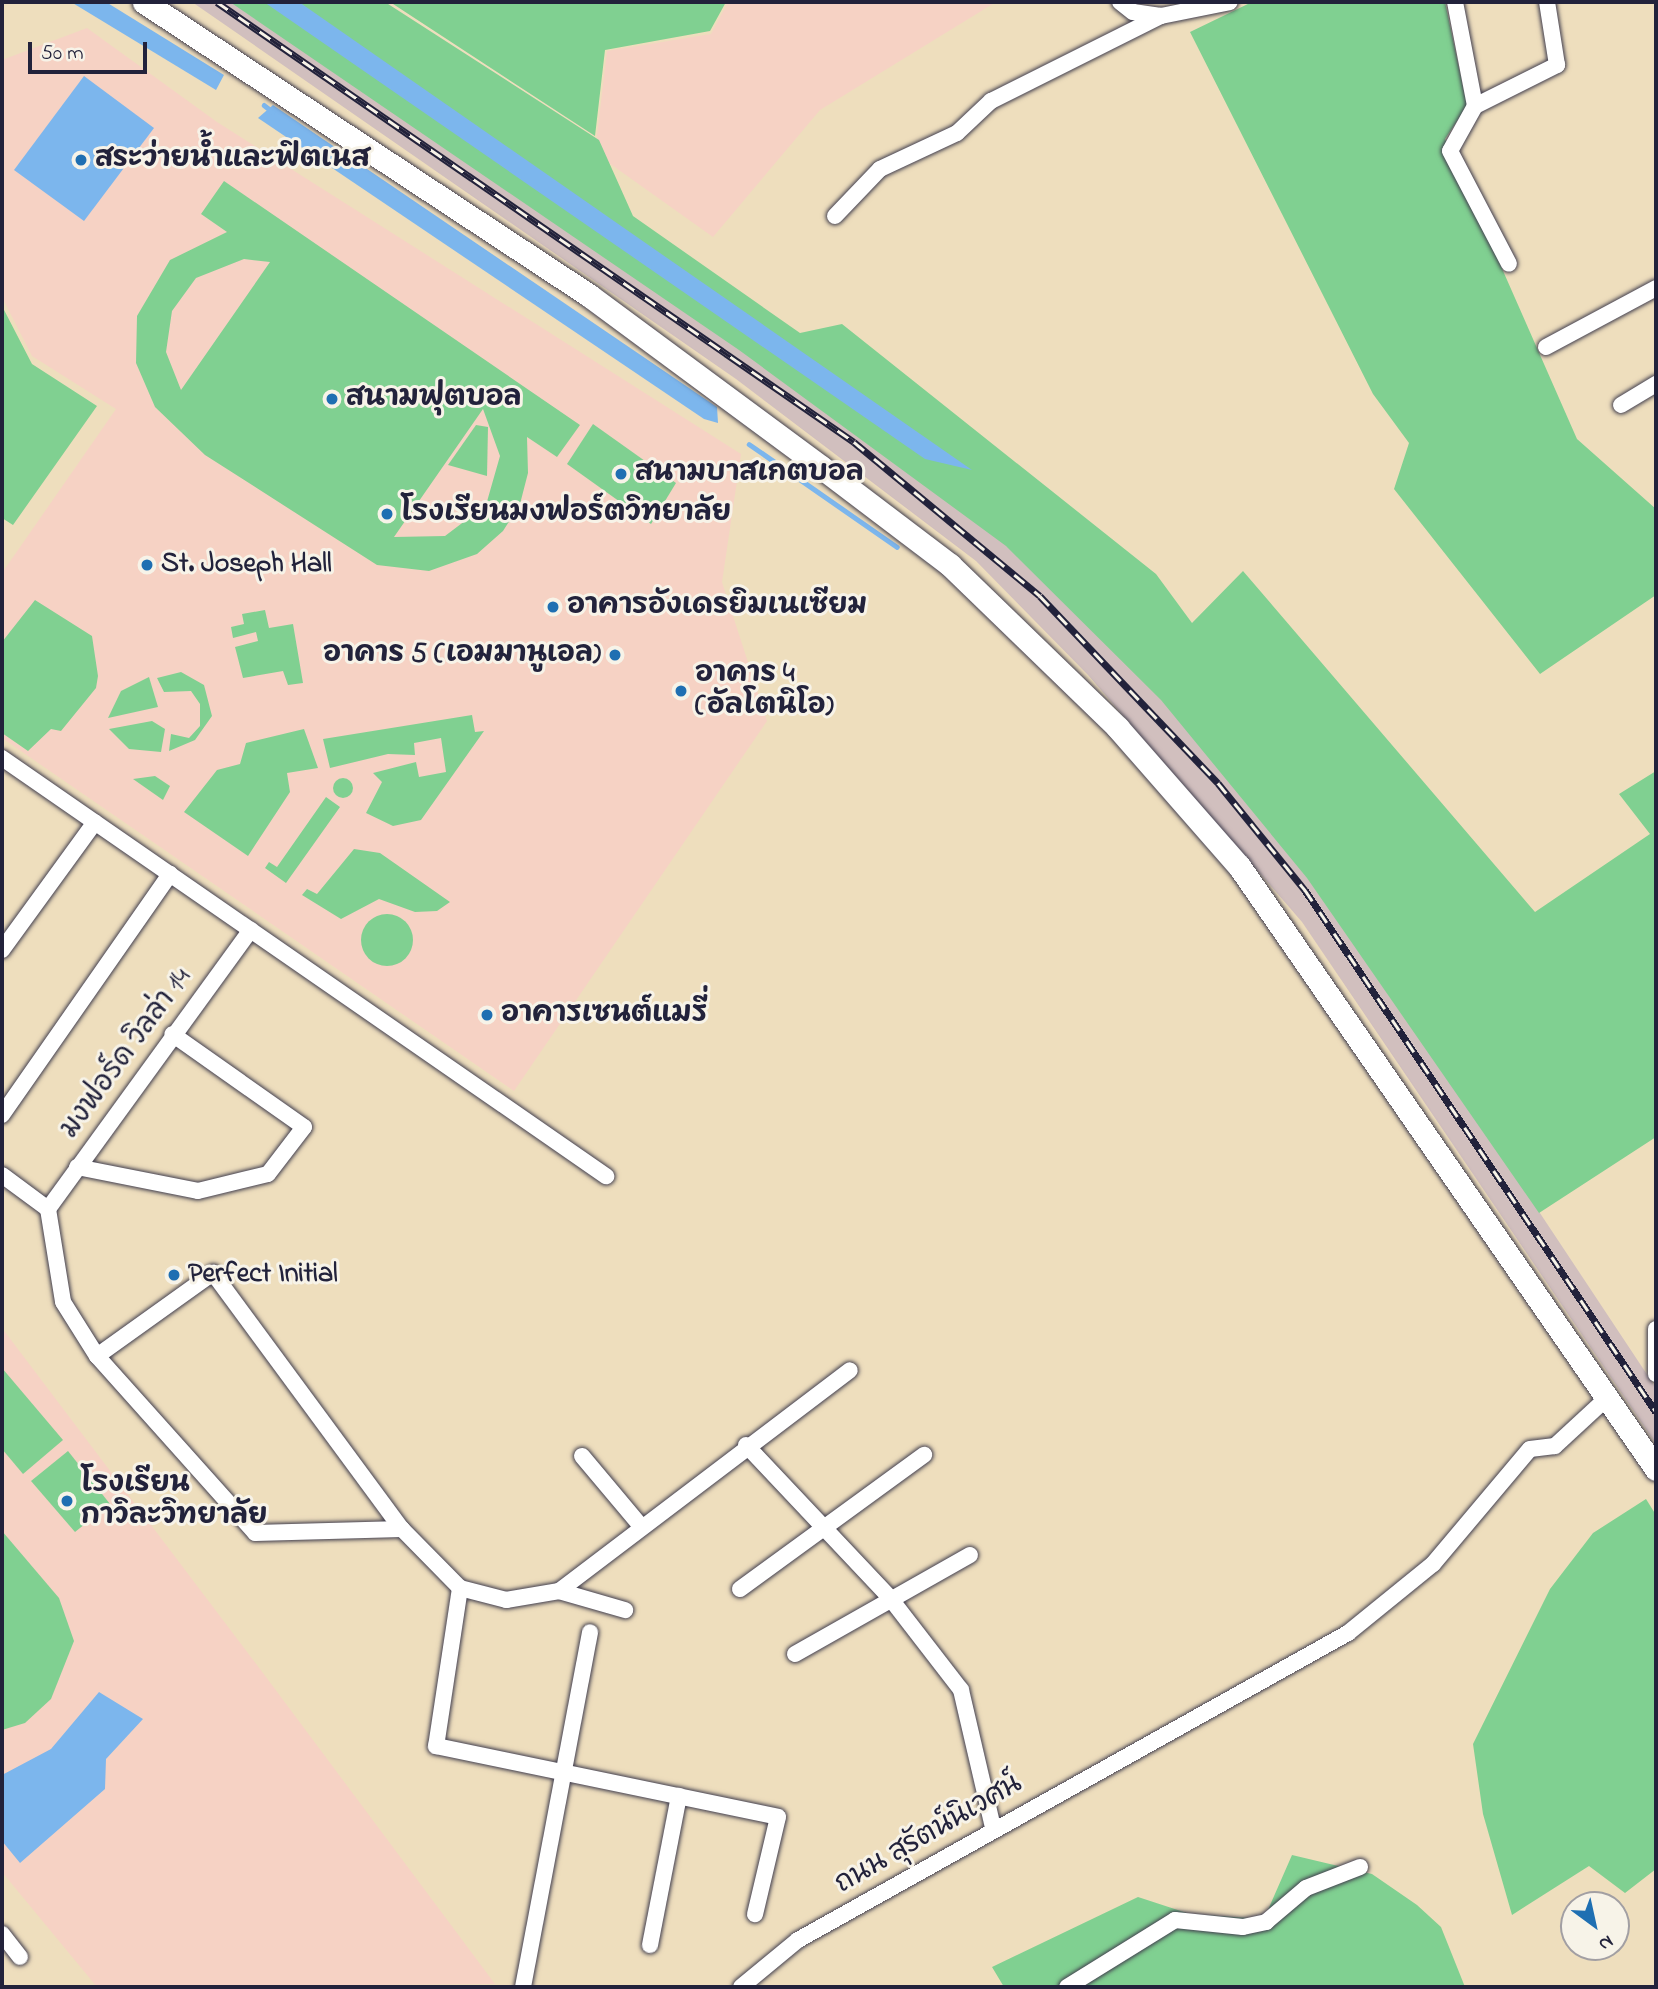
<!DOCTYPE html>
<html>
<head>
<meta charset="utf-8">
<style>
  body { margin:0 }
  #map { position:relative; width:1658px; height:1989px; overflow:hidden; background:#eedebd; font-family:"Indie Flower","Playpen Sans Thai",sans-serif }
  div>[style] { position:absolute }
  .built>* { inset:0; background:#f6d2c4 }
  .industrial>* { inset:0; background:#d1bfbe }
  .green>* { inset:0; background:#80d091 }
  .round { border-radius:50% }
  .water>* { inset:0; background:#7cb6ed }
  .stream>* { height:4.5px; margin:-2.25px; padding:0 2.25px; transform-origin:2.25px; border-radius:2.25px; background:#7cb6ed }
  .roads { filter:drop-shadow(0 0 2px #413e4e) drop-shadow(0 0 2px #413e4e) }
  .minor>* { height:16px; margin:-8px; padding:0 8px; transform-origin:8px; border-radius:8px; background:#fff }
  .secondary>* { height:23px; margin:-11.5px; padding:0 11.5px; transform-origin:11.5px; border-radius:11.5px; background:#fff }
  .rail>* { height:7px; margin-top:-3.5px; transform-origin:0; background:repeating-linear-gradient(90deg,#f7f3e8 0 13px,#22223b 0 26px); box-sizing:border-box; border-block:2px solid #22223b }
  .dots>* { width:19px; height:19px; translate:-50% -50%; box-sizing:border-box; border:4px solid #f7f3e8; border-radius:50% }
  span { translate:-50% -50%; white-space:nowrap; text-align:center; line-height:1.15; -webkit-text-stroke:6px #f7f3e8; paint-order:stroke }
  .poi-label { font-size:28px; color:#22223b; font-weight:700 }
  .left { translate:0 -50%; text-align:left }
  .right { translate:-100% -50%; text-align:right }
  .street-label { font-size:28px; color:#22223b }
  .frame { position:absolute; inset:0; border:4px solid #22223b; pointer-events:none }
  .north { position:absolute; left:1560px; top:1891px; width:70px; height:70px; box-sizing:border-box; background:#f7f3e8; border:2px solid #a29fa3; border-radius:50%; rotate:147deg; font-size:19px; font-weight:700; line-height:28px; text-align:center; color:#22223b }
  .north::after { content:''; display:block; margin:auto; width:24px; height:32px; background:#1f6fb2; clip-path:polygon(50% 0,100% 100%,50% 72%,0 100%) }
  .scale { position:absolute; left:28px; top:42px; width:119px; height:32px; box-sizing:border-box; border:4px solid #22223b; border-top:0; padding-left:9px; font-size:21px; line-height:24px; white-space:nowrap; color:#22223b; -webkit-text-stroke:5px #f7f3e8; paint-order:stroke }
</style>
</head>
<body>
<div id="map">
  <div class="built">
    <i style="clip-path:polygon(728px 2px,996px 2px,820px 110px,713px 237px,595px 153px,607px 51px,711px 34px)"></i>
    <i style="clip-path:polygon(87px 28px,217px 122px,741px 454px,722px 582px,767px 721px,514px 1091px,2px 738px,2px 573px,116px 409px,32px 356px,2px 297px,2px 60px)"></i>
    <i style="clip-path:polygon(2px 1328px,263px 1673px,495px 1984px,97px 1987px,2px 1872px)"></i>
  </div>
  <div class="industrial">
    <i style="clip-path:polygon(192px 2px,242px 2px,982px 518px,1051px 581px,1262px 808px,1410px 1017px,1656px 1388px,1656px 1444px,1302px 922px,1088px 675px,976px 561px,736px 379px)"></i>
  </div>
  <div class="green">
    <i style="clip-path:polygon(230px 2px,385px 2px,599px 140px,633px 216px,800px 333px,842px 324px,1156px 574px,1192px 623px,1243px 571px,1535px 912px,1650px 834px,1619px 794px,1656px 771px,1656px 1137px,1539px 1213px,1307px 878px,1161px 700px,1006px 546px,739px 350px)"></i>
    <i style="clip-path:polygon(390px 2px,726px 2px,710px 31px,605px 50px,595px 136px)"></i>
    <i style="clip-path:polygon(1252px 2px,1445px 2px,1467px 106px,1445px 139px,1577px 439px,1656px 509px,1656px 595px,1540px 674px,1394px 489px,1409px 443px,1373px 394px,1190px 32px)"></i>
    <i style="clip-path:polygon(evenodd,224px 181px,580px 425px,557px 457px,527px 437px,528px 473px,520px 504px,503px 531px,477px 554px,429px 571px,377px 565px,205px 455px,155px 407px,136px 363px,137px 316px,170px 260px,227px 232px,201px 214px,224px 181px,244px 259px,270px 262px,181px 390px,166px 352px,172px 311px,196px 278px,244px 259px,224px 181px,483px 409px,500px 456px,486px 505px,445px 536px,394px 537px,483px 409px)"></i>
    <i style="clip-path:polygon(2px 306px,32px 364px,97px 406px,13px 525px,2px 518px)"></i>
    <i style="clip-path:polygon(593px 424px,676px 483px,651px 524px,567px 464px)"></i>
    <i style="clip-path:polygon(476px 425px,488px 427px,487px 476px,448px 465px)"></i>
    <i style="clip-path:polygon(35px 600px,92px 636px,98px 676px,96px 688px,61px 731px,51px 729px,28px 751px,2px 733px,2px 642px)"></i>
    <i style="clip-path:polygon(265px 610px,269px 628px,293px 624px,303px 683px,288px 685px,283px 671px,243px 678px,235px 647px,258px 641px,256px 632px,233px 638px,231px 627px,244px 624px,242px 614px)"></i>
    <i style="clip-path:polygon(181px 672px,204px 685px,212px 716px,195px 740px,169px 751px,171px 734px,189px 738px,200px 726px,200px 704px,191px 691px,164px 692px,157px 678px)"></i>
    <i style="clip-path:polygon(149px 677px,158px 707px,108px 718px,121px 691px)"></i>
    <i style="clip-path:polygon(472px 715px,475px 732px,484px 731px,421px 820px,393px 826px,366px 813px,382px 782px,373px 773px,416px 762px,419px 777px,446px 772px,441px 738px,414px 743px,415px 755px,388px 754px,330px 768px,323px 739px)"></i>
    <i style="clip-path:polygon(152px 721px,165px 729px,161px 752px,129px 749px,109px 729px)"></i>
    <i style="clip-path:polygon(304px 729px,318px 768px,287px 773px,290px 792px,248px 856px,184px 812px,217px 770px,240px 764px,246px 743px)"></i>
    <i style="clip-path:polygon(155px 776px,170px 786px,163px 800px,133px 779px)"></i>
    <i class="round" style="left:333px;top:778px;width:20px;height:20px"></i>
    <i style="clip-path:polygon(326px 797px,340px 807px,286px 883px,265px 868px,269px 862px,277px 867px)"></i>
    <i style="clip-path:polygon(354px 849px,380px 853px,450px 902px,437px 911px,415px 912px,379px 899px,341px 919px,302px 895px,307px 889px,317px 894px)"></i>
    <i class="round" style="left:361px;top:914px;width:52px;height:52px"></i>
    <i style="clip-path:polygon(2px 1368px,63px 1440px,23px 1474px,2px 1449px)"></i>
    <i style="clip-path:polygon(68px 1451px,110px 1504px,75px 1532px,31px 1481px)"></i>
    <i style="clip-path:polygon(1646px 1499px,1656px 1515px,1656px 1869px,1625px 1893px,1589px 1866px,1512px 1915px,1483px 1814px,1473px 1744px,1550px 1589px,1593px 1533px)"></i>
    <i style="clip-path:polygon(2px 1531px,59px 1598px,74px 1641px,51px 1699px,25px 1723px,2px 1730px)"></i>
    <i style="clip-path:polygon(1292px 1855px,1372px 1874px,1417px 1905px,1441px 1927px,1465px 1987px,1004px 1987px,992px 1967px,1138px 1897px,1190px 1914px,1264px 1919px)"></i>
  </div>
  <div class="water">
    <i style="clip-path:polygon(71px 2px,106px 2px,224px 75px,216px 90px)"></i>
    <i style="clip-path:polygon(264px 2px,299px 2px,972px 470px,925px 459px)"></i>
    <i style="clip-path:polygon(84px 76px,154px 128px,84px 221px,14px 170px)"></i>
    <i style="clip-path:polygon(273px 105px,717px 407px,718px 423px,704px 419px,258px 118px)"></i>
    <i style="clip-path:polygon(99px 1692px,143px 1719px,106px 1759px,105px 1789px,20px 1863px,2px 1841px,2px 1775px,51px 1749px)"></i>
  </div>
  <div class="stream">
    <i style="left:264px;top:105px;width:11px;rotate:38deg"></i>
    <i style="left:749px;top:444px;width:180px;rotate:34.8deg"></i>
  </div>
  <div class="roads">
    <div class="minor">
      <i style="left:1120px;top:2px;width:16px;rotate:38deg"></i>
      <i style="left:1133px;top:12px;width:28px;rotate:8deg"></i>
      <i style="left:1161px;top:16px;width:70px;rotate:-11.5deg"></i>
      <i style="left:1455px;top:2px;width:106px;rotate:79.1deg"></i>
      <i style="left:1475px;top:106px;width:51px;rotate:119.1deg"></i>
      <i style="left:1450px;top:151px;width:127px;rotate:62.4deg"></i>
      <i style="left:1475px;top:106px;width:92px;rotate:-26.6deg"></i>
      <i style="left:1557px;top:65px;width:64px;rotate:-99deg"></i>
      <i style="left:835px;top:216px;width:65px;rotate:-46.2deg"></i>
      <i style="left:880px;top:169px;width:85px;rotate:-25.1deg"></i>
      <i style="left:957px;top:133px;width:47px;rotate:-43.3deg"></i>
      <i style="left:991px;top:101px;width:190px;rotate:-26.6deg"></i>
      <i style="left:1546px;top:347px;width:125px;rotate:-28.2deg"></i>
      <i style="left:1621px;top:405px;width:41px;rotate:-31deg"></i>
      <i style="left:2px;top:758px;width:735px;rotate:34.69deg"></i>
      <i style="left:2px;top:950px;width:158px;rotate:-54deg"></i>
      <i style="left:2px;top:1115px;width:294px;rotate:-55.1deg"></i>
      <i style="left:77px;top:1167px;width:123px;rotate:11.2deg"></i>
      <i style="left:198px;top:1191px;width:72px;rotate:-13.7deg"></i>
      <i style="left:268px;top:1174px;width:59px;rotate:-52.5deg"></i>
      <i style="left:304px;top:1127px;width:161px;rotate:-144.8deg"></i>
      <i style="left:2px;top:1175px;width:57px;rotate:36.5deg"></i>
      <i style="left:48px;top:1209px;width:94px;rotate:80.8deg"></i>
      <i style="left:63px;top:1302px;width:64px;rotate:57.8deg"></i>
      <i style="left:97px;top:1356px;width:237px;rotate:48.2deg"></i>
      <i style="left:255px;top:1533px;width:147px;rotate:-1.6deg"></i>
      <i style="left:402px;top:1529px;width:83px;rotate:45.5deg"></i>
      <i style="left:460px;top:1588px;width:48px;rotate:14.6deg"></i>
      <i style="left:506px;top:1600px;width:54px;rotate:-9.6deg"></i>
      <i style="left:559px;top:1591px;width:365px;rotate:-37.2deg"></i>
      <i style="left:48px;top:1209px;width:345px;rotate:-54deg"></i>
      <i style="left:1656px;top:1329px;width:45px;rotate:90deg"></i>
      <i style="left:97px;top:1356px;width:143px;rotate:-35.6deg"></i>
      <i style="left:213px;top:1273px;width:318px;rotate:53.6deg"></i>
      <i style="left:746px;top:1445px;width:210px;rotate:46.7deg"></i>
      <i style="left:890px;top:1598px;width:116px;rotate:52.3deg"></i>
      <i style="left:961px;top:1690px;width:142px;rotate:76.9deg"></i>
      <i style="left:582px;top:1456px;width:90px;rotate:50deg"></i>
      <i style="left:460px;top:1588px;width:160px;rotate:98.6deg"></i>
      <i style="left:436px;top:1746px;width:349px;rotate:11.7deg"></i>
      <i style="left:778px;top:1817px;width:100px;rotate:103.3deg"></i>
      <i style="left:740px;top:1589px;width:228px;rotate:-36.1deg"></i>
      <i style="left:559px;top:1591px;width:69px;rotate:16.1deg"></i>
      <i style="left:795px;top:1654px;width:201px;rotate:-29.5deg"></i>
      <i style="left:2px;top:1934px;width:29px;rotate:52deg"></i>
      <i style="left:650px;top:1945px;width:152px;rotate:-79deg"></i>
      <i style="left:523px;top:1987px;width:361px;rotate:-79.3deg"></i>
      <i style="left:741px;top:1987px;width:74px;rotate:-39.5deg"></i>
      <i style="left:798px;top:1940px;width:630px;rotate:-29.17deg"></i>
      <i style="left:1348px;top:1633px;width:109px;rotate:-39.1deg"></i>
      <i style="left:1433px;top:1564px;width:150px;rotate:-49.9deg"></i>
      <i style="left:1530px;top:1449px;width:25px;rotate:-7deg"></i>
      <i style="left:1555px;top:1446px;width:74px;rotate:-42.8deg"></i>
      <i style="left:1067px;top:1987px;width:127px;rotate:-31.8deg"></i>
      <i style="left:1175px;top:1920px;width:68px;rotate:5.9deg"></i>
      <i style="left:1243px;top:1927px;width:24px;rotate:-12deg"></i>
      <i style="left:1266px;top:1922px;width:52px;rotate:-40.4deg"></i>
      <i style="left:1306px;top:1888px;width:58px;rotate:-21.3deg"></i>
    </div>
    <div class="secondary">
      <i style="left:144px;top:2px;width:534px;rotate:33.39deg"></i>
      <i style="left:590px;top:296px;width:287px;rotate:36.5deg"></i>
      <i style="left:821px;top:467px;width:162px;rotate:37.2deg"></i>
      <i style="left:950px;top:565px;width:234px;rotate:44.1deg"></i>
      <i style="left:1118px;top:728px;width:184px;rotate:48.8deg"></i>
      <i style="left:1239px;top:866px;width:733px;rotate:55.33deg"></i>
    </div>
  </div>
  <div class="rail">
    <i style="left:217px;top:2px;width:774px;rotate:34.63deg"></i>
    <i style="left:854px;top:442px;width:241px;rotate:39.6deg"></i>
    <i style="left:1040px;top:596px;width:258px;rotate:46.4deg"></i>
    <i style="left:1218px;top:783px;width:138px;rotate:50.9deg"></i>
    <i style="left:1305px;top:890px;width:629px;rotate:56.08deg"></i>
  </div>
  <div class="dots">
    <i style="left:81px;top:160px;background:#1f6fb2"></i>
    <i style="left:332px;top:399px;background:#1f6fb2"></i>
    <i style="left:621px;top:474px;background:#1f6fb2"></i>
    <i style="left:387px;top:514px;background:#1f6fb2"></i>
    <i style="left:147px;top:565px;background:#1f6fb2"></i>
    <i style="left:553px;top:607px;background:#1f6fb2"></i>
    <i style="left:615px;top:655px;background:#1f6fb2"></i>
    <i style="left:681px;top:691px;background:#1f6fb2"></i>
    <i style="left:487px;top:1015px;background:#1f6fb2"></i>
    <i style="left:174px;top:1275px;background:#1f6fb2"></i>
    <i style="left:67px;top:1501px;background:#1f6fb2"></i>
  </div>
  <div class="poi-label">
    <span class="left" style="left:95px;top:160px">สระว่ายน้ำและฟิตเนส</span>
    <span class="left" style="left:346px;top:399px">สนามฟุตบอล</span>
    <span class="left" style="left:635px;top:474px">สนามบาสเกตบอล</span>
    <span class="left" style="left:401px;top:514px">โรงเรียนมงฟอร์ตวิทยาลัย</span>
    <span class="left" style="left:161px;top:565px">St. Joseph Hall</span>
    <span class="left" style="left:567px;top:607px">อาคารอังเดรยิมเนเซียม</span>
    <span class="right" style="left:601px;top:655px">อาคาร 5 (เอมมานูเอล)</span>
    <span class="left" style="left:695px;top:691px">อาคาร 4<br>(อัลโตนิโอ)</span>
    <span class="left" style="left:501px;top:1015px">อาคารเซนต์แมรี่</span>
    <span class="left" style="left:188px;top:1275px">Perfect Initial</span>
    <span class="left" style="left:81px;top:1501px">โรงเรียน<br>กาวิละวิทยาลัย</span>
  </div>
  <div class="street-label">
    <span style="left:127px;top:1054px;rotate:-54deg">มงฟอร์ด วิลล่า 14</span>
    <span style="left:929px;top:1835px;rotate:-30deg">ถนน สุรัตน์นิเวศน์</span>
  </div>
  <div class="frame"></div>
  <div class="north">N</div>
  <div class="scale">50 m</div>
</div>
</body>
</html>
